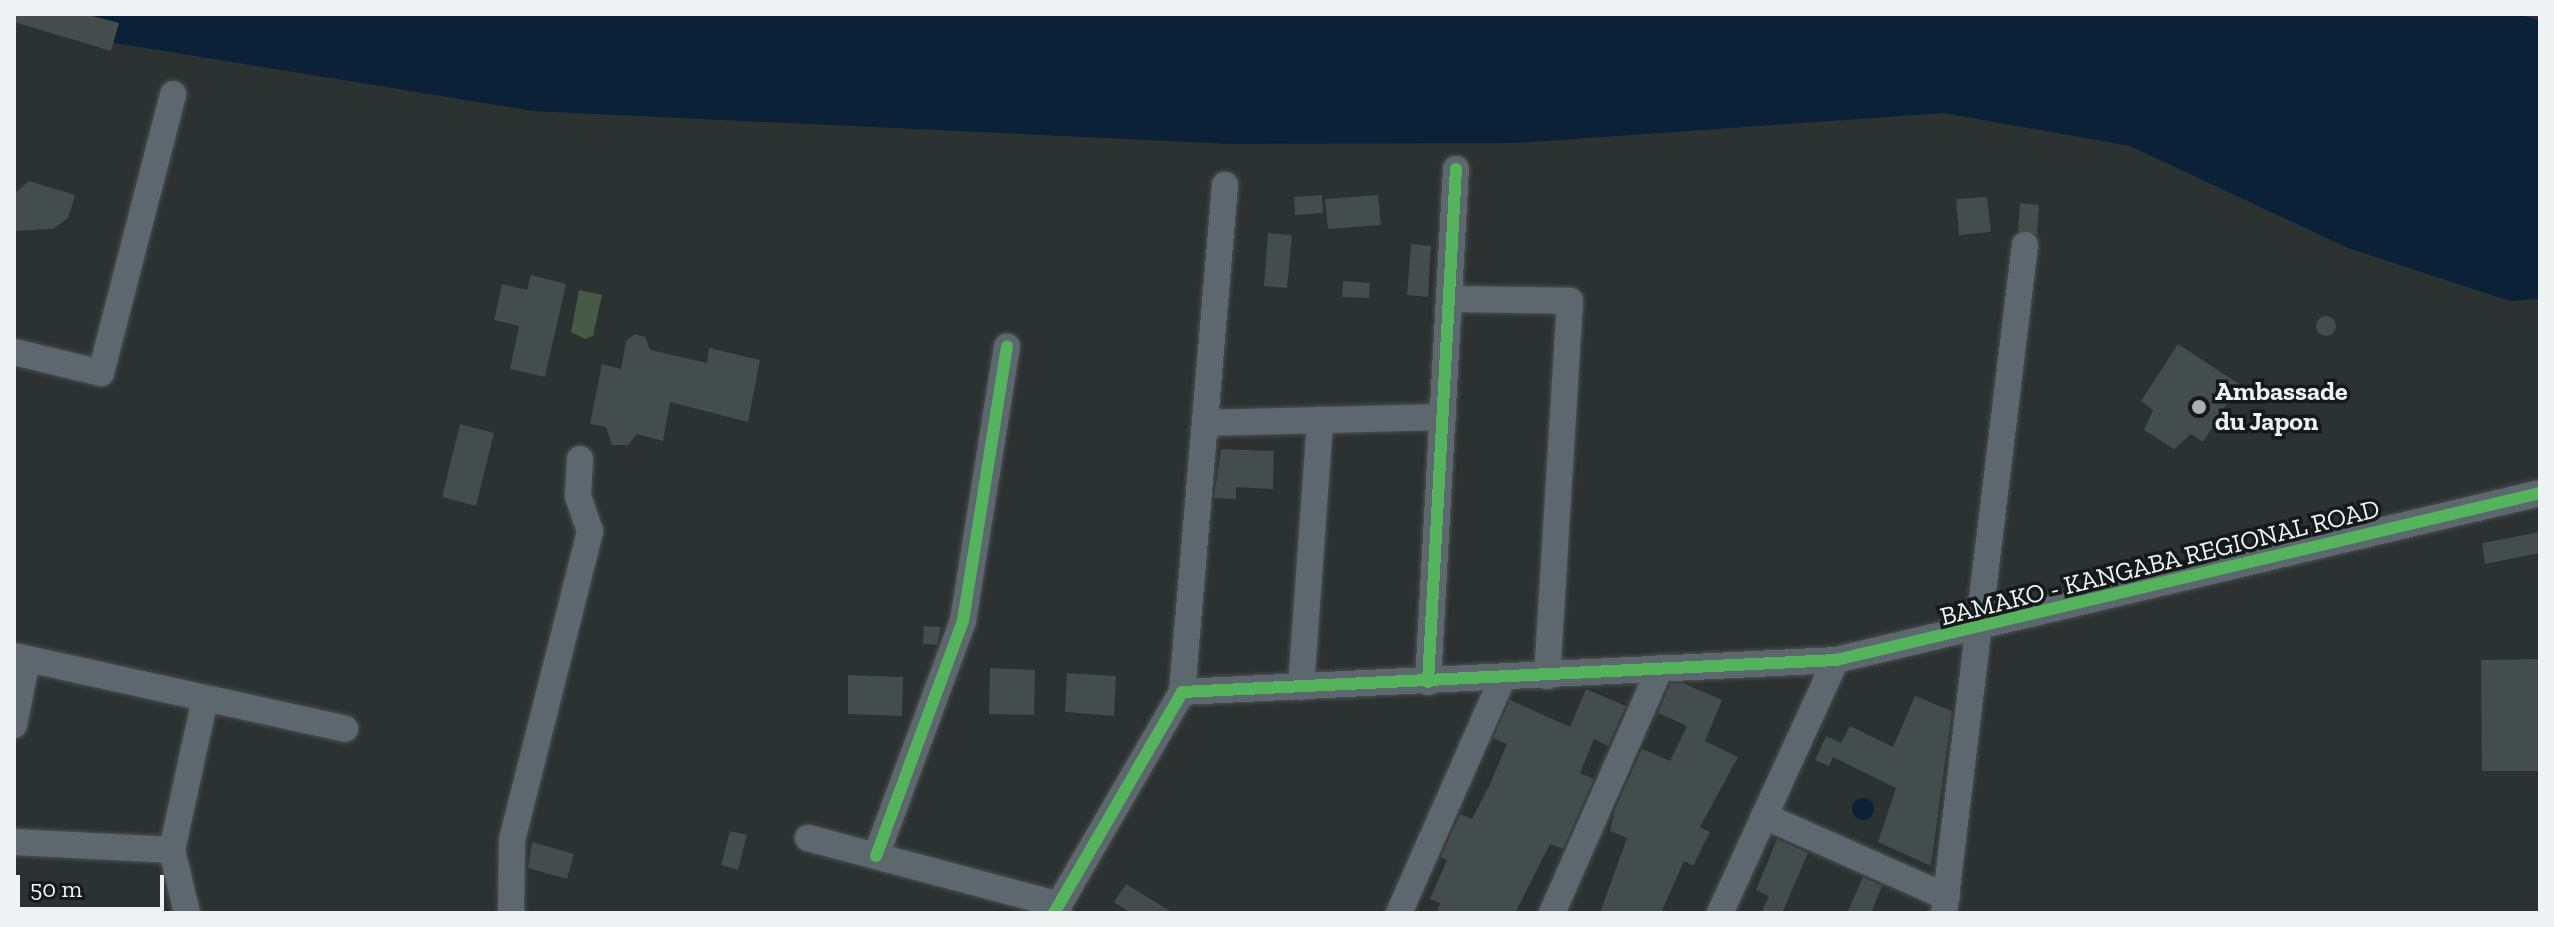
<!DOCTYPE html>
<html>
<head>
<meta charset="utf-8">
<style>
  body { margin:0 }
  #map { position:relative; width:2554px; height:927px; overflow:hidden; background:#2c3131; font-family:"Zilla Slab",serif }
  div>[style] { position:absolute }
  .green>* { inset:0; background:#475a46 }
  .water>* { inset:0; background:#0b2137 }
  .round { border-radius:50% }
  .building>* { inset:0; background:#434d4b }
  .roads { filter:drop-shadow(0 0 2px #4c4f4f) drop-shadow(0 0 2px #4c4f4f) }
  .minor>* { height:26px; margin:-13px; padding:0 13px; transform-origin:13px; border-radius:13px; background:#5c686d }
  .cycleway>* { height:12px; margin:-6px; padding:0 6px; transform-origin:6px; border-radius:6px; background:#56b35d }
  .dots>* { width:22px; height:22px; translate:-50% -50%; box-sizing:border-box; border:4px solid #161919; border-radius:50% }
  span { translate:-50% -50%; white-space:nowrap; text-align:center; line-height:1.15; -webkit-text-stroke:7px #161919; paint-order:stroke }
  .poi-label { font-size:26px; color:#eef2f3; font-weight:700 }
  .left { translate:0 -50%; text-align:left }
  .street-label { font-size:26px; color:#eef2f3 }
  .frame { position:absolute; inset:0; border:16px solid #eef2f3; pointer-events:none }
  .scale { position:absolute; left:16px; top:875px; width:148px; height:36px; box-sizing:border-box; border:4px solid #eef2f3; border-top:0; padding-left:10px; font-size:24px; line-height:28px; white-space:nowrap; color:#eef2f3; -webkit-text-stroke:6px #161919; paint-order:stroke }
</style>
</head>
<body>
<div id="map">
  <div class="green">
    <i style="clip-path:polygon(579px 290px,602px 295px,593px 336px,585px 339px,571px 332px)"></i>
  </div>
  <div class="water">
    <i style="clip-path:polygon(18px 14px,2517px 14px,2540px 20px,2540px 299px,2510px 301px,2348px 248px,2130px 146px,1944px 113px,1517px 143px,1233px 144px,533px 111px,115px 43px)"></i>
    <i class="round" style="left:1852px;top:798px;width:22px;height:22px"></i>
  </div>
  <div class="building">
    <i style="clip-path:polygon(14px 14px,85px 14px,119px 23px,111px 51px,14px 22px)"></i>
    <i style="clip-path:polygon(29px 181px,75px 195px,68px 218px,53px 229px,14px 231px,14px 194px)"></i>
    <i style="clip-path:polygon(1322px 195px,1323px 213px,1295px 215px,1294px 197px)"></i>
    <i style="clip-path:polygon(1378px 195px,1381px 225px,1328px 229px,1325px 199px)"></i>
    <i style="clip-path:polygon(1987px 197px,1991px 232px,1959px 235px,1956px 199px)"></i>
    <i style="clip-path:polygon(2020px 203px,2039px 205px,2037px 235px,2018px 231px)"></i>
    <i style="clip-path:polygon(1268px 233px,1292px 235px,1287px 288px,1264px 286px)"></i>
    <i style="clip-path:polygon(1411px 244px,1431px 246px,1428px 297px,1407px 295px)"></i>
    <i style="clip-path:polygon(531px 275px,566px 284px,545px 377px,510px 369px,519px 326px,494px 320px,502px 284px,527px 290px)"></i>
    <i style="clip-path:polygon(1343px 281px,1370px 283px,1369px 298px,1342px 297px)"></i>
    <i class="round" style="left:2316px;top:316px;width:20px;height:20px"></i>
    <i style="clip-path:polygon(635px 334px,645px 337px,650px 350px,707px 363px,709px 348px,760px 360px,748px 422px,670px 402px,663px 441px,637px 434px,628px 445px,612px 445px,606px 427px,590px 424px,602px 364px,621px 369px,626px 341px)"></i>
    <i style="clip-path:polygon(2178px 344px,2239px 384px,2203px 442px,2191px 434px,2174px 449px,2144px 430px,2153px 410px,2141px 401px)"></i>
    <i style="clip-path:polygon(460px 424px,494px 433px,476px 506px,442px 497px)"></i>
    <i style="clip-path:polygon(1221px 449px,1274px 451px,1273px 489px,1236px 487px,1236px 499px,1214px 498px)"></i>
    <i style="clip-path:polygon(2540px 532px,2540px 553px,2485px 564px,2482px 543px)"></i>
    <i style="clip-path:polygon(924px 626px,941px 627px,937px 645px,923px 644px)"></i>
    <i style="clip-path:polygon(2540px 659px,2540px 771px,2482px 771px,2481px 660px)"></i>
    <i style="clip-path:polygon(990px 668px,1035px 670px,1034px 715px,989px 714px)"></i>
    <i style="clip-path:polygon(1067px 673px,1116px 676px,1114px 716px,1065px 712px)"></i>
    <i style="clip-path:polygon(848px 675px,903px 677px,902px 716px,848px 714px)"></i>
    <i style="clip-path:polygon(1683px 683px,1722px 700px,1705px 741px,1738px 757px,1700px 827px,1710px 832px,1693px 866px,1684px 861px,1661px 913px,1600px 913px,1627px 838px,1610px 831px,1615px 809px,1642px 749px,1670px 761px,1687px 726px,1658px 713px,1670px 684px)"></i>
    <i style="clip-path:polygon(1586px 689px,1626px 706px,1608px 746px,1594px 739px,1580px 773px,1594px 779px,1563px 849px,1550px 844px,1515px 913px,1437px 913px,1440px 903px,1430px 899px,1447px 860px,1441px 857px,1460px 814px,1472px 819px,1490px 784px,1507px 744px,1493px 738px,1510px 700px,1570px 727px)"></i>
    <i style="clip-path:polygon(1915px 696px,1952px 711px,1931px 866px,1878px 842px,1896px 788px,1833px 757px,1829px 766px,1815px 760px,1826px 736px,1841px 743px,1850px 726px,1893px 747px)"></i>
    <i style="clip-path:polygon(730px 831px,747px 835px,738px 870px,721px 865px)"></i>
    <i style="clip-path:polygon(1777px 839px,1808px 853px,1782px 913px,1761px 913px,1769px 896px,1756px 890px)"></i>
    <i style="clip-path:polygon(532px 842px,574px 854px,567px 879px,528px 868px)"></i>
    <i style="clip-path:polygon(1863px 877px,1882px 886px,1871px 913px,1847px 913px)"></i>
    <i style="clip-path:polygon(1126px 884px,1173px 913px,1131px 913px,1114px 902px)"></i>
  </div>
  <div class="roads">
    <div class="minor">
      <i style="left:1449px;top:299px;width:121px;rotate:0.9deg"></i>
      <i style="left:1570px;top:301px;width:376px;rotate:93.5deg"></i>
      <i style="left:14px;top:352px;width:89px;rotate:13.6deg"></i>
      <i style="left:101px;top:373px;width:288px;rotate:-75.5deg"></i>
      <i style="left:1205px;top:423px;width:238px;rotate:-1.4deg"></i>
      <i style="left:14px;top:656px;width:339px;rotate:12.4deg"></i>
      <i style="left:1428px;top:682px;width:514px;rotate:-86.88deg"></i>
      <i style="left:1301px;top:687px;width:268px;rotate:-85.9deg"></i>
      <i style="left:1182px;top:692px;width:509px;rotate:-85.15deg"></i>
      <i style="left:14px;top:725px;width:66px;rotate:-78.7deg"></i>
      <i style="left:1764px;top:816px;width:200px;rotate:23.9deg"></i>
      <i style="left:808px;top:838px;width:260px;rotate:14.9deg"></i>
      <i style="left:14px;top:842px;width:158px;rotate:2.9deg"></i>
      <i style="left:876px;top:856px;width:251px;rotate:-69.7deg"></i>
      <i style="left:963px;top:621px;width:278px;rotate:-80.9deg"></i>
      <i style="left:187px;top:913px;width:65px;rotate:-103.4deg"></i>
      <i style="left:172px;top:850px;width:155px;rotate:-77.7deg"></i>
      <i style="left:511px;top:913px;width:73px;rotate:-89.2deg"></i>
      <i style="left:512px;top:840px;width:319px;rotate:-75.8deg"></i>
      <i style="left:590px;top:531px;width:37px;rotate:-109deg"></i>
      <i style="left:578px;top:496px;width:37px;rotate:-87deg"></i>
      <i style="left:1054px;top:913px;width:255px;rotate:-59.9deg"></i>
      <i style="left:1182px;top:692px;width:655px;rotate:-2.8deg"></i>
      <i style="left:1836px;top:660px;width:724px;rotate:-13.34deg"></i>
      <i style="left:1399px;top:913px;width:256px;rotate:-66.2deg"></i>
      <i style="left:1552px;top:913px;width:268px;rotate:-66.2deg"></i>
      <i style="left:1720px;top:913px;width:278px;rotate:-65.4deg"></i>
      <i style="left:1944px;top:913px;width:673px;rotate:-83.09deg"></i>
    </div>
  </div>
  <div class="cycleway">
    <i style="left:1428px;top:682px;width:514px;rotate:-86.88deg"></i>
    <i style="left:876px;top:856px;width:251px;rotate:-69.7deg"></i>
    <i style="left:963px;top:621px;width:278px;rotate:-80.9deg"></i>
    <i style="left:1054px;top:913px;width:255px;rotate:-59.9deg"></i>
    <i style="left:1182px;top:692px;width:655px;rotate:-2.8deg"></i>
    <i style="left:1836px;top:660px;width:724px;rotate:-13.34deg"></i>
  </div>
  <div class="dots">
    <i style="left:2199px;top:407px;background:#aaaeaf"></i>
  </div>
  <div class="poi-label">
    <span class="left" style="left:2215px;top:407px">Ambassade<br>du Japon</span>
  </div>
  <div class="street-label">
    <span style="left:2160px;top:563px;rotate:-14deg">BAMAKO - KANGABA REGIONAL ROAD</span>
  </div>
  <div class="frame"></div>
  <div class="scale">50 m</div>
</div>
</body>
</html>
